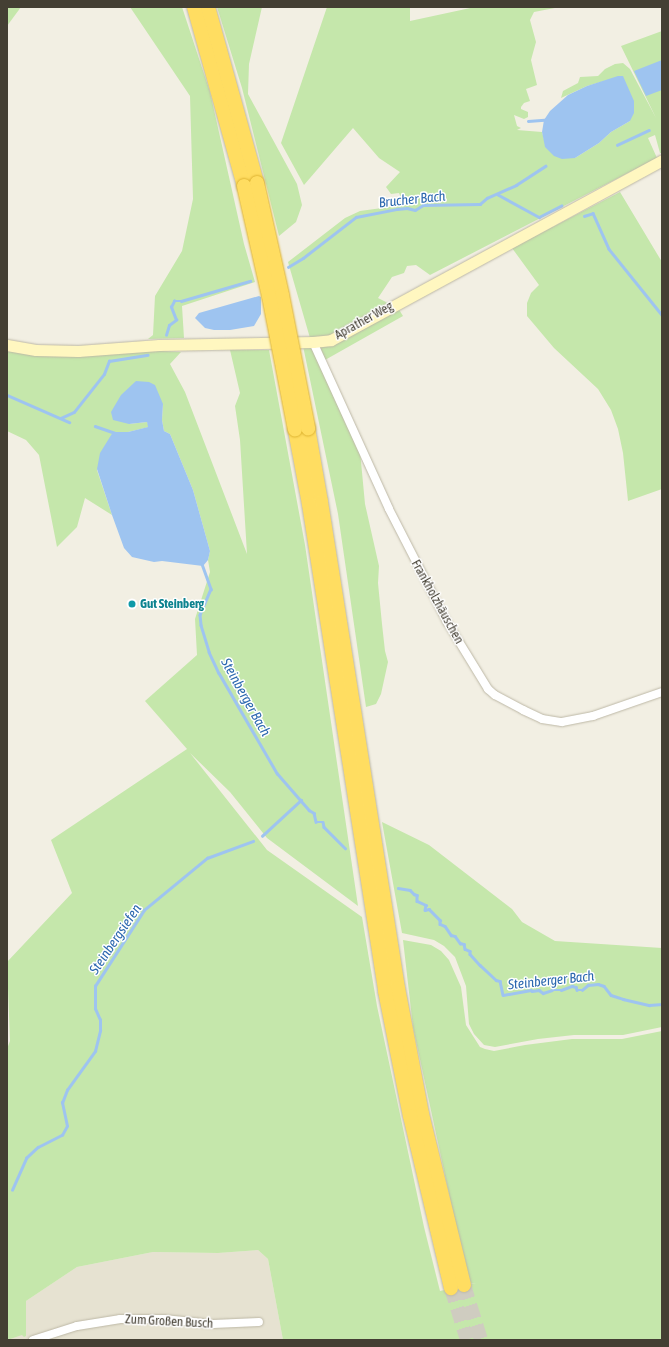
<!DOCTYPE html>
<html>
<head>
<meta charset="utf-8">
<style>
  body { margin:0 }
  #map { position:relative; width:669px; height:1347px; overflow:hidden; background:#f2efe3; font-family:"Asap Condensed",sans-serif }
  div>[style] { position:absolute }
  .residential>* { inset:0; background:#e6e2d1 }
  .green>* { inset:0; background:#c5e7ab }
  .water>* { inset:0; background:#9ec4f0 }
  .stream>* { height:2.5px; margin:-1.25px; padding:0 1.25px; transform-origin:1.25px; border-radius:1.25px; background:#9ec4f0 }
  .highway-tunnel>* { height:14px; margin-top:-7px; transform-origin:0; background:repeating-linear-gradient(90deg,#cfccc0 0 14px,transparent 0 21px) }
  .roads { filter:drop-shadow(0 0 1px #bdb8a6) drop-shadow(0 0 1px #bdb8a6) }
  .street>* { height:8px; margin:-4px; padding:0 4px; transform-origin:4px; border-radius:4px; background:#fff }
  .secondary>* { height:11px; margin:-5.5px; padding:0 5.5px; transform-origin:5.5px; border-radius:5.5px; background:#fff7c0 }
  .highway>* { height:14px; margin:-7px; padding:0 7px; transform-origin:7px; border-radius:7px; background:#ffdd61 }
  .bridges { filter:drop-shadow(0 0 1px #deb331) drop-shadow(0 0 1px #deb331) }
  .highway-bridge>* { height:14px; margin:-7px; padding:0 7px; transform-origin:7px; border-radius:7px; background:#ffdd61 }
  .dots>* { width:11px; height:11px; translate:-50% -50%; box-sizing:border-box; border:2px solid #fff; border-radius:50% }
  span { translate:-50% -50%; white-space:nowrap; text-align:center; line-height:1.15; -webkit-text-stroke:3px #fff; paint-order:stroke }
  .street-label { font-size:13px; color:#443f33 }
  .culture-label { font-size:13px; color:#0d838f; font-weight:700 }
  .left { translate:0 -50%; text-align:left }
  .water-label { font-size:14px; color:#2c68af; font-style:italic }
  .frame { position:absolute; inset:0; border:8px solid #443f33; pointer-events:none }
</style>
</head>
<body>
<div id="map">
  <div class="residential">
    <i style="clip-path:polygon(258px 1250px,268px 1259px,283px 1340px,7px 1340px,7px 1327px,26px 1301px,77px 1267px,153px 1252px,218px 1253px)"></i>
  </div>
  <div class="green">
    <i style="clip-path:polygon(7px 7px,21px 7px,7px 26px)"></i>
    <i style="clip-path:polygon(130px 7px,182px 7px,210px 92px,244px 244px,255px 282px,182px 306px,184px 338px,148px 339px,153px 335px,155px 296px,182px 251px,193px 199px,190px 96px)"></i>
    <i style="clip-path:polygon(217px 7px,262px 7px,249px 64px,248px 94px,297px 184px,302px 205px,296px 222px,279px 236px,242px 88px)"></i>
    <i style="clip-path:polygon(327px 7px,410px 7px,410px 21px,475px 7px,560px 7px,534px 12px,530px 20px,536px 42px,531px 60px,537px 85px,526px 89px,530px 101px,524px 103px,521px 107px,521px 109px,528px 112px,528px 117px,524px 119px,514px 115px,517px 126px,521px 128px,517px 130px,542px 132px,546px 147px,575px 158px,599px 143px,611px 132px,630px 121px,622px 76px,587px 86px,561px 98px,563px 91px,578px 83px,580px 77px,598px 76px,605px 69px,615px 64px,623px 63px,630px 69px,656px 118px,621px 46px,662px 31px,662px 153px,660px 153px,655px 135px,648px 138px,657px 158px,430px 275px,416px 265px,407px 266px,404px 273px,392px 277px,378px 298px,398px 308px,403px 316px,325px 360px,360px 451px,365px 504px,379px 566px,378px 583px,382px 624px,385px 651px,388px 662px,381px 694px,376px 704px,366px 707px,338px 514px,303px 346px,310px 338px,288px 262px,345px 218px,360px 211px,404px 205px,399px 193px,391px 194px,386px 187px,400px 172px,379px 158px,353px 128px,304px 185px,281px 143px)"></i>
    <i style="clip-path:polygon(620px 192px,662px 262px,662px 489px,628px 501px,623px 453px,618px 429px,611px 410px,598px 389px,554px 348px,527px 316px,527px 303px,531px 293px,539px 285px,512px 248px)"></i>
    <i style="clip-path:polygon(7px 349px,143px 350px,181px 352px,170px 364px,185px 392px,247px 554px,240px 440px,235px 406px,240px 393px,230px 350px,269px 350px,305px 545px,358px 906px,267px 838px,230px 792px,190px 753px,267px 850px,362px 917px,377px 1006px,424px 1227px,440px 1291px,476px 1283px,469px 1284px,449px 1194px,413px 1027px,403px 940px,431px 945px,441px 951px,449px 960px,461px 987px,466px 1025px,480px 1047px,485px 1049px,494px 1051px,525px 1045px,572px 1039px,622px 1039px,662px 1031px,662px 1340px,283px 1340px,268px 1259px,258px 1250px,218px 1253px,153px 1252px,77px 1267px,26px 1301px,26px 1336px,24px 1337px,22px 1335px,7px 1340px,7px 1049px,10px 1041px,7px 962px,72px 893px,51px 840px,187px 749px,145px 701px,197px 655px,195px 619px,210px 572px,208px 560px,210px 551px,193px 490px,170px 434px,164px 431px,162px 420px,163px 404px,129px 424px,147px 422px,149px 427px,128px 432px,113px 432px,97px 470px,112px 515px,85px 498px,77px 527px,57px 547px,39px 455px,26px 440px,7px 431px)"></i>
    <i style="clip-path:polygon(382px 822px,429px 845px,512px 909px,522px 922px,555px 941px,662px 948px,662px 1027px,623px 1035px,574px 1035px,538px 1039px,495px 1047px,484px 1045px,474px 1034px,469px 1024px,466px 986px,455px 957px,444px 946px,434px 940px,402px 933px)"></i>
  </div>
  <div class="water">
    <i style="clip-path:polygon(662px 60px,662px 90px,646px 96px,634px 71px)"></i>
    <i style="clip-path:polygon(618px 76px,623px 76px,634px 101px,634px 113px,630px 121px,611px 132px,599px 143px,575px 158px,562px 159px,554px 156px,545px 147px,542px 132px,544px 120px,550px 111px,568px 95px,587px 86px)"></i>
    <i style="clip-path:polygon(259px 296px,261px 297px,261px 314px,254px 326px,230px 330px,214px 330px,205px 328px,195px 318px,199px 313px)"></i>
    <i style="clip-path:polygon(136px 381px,149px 382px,155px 385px,163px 404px,162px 420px,164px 431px,170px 434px,193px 490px,210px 551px,208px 560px,203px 566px,162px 561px,154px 562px,132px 557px,124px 548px,112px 515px,97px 469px,100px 453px,113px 432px,128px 432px,148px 427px,147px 422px,129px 424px,113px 420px,111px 412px,121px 395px)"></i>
  </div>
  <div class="stream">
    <i style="left:528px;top:121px;width:16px;rotate:-4deg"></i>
    <i style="left:617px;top:145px;width:35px;rotate:-25deg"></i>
    <i style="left:497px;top:194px;width:48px;rotate:28.7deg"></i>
    <i style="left:539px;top:217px;width:25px;rotate:-27deg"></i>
    <i style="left:584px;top:216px;width:9px;rotate:-18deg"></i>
    <i style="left:593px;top:213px;width:39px;rotate:66deg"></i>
    <i style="left:609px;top:249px;width:85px;rotate:51.2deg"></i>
    <i style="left:288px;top:267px;width:17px;rotate:-31deg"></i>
    <i style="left:303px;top:258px;width:67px;rotate:-37.7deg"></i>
    <i style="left:356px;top:217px;width:42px;rotate:-11deg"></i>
    <i style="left:397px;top:209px;width:10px;rotate:-6deg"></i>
    <i style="left:407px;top:208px;width:8px;rotate:14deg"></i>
    <i style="left:415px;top:210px;width:9px;rotate:-32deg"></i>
    <i style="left:423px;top:205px;width:57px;rotate:-1deg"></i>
    <i style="left:480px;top:204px;width:9px;rotate:-41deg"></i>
    <i style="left:487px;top:198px;width:32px;rotate:-24deg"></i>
    <i style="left:516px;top:185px;width:35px;rotate:-33deg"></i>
    <i style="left:166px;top:335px;width:10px;rotate:-73deg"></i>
    <i style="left:169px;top:325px;width:9px;rotate:-36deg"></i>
    <i style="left:176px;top:320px;width:14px;rotate:-111deg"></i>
    <i style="left:171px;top:307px;width:7px;rotate:-63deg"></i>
    <i style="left:174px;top:301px;width:7px"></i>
    <i style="left:181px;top:301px;width:72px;rotate:-16.2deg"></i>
    <i style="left:7px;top:395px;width:68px;rotate:23.5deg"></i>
    <i style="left:61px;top:418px;width:14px;rotate:-25deg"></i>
    <i style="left:74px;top:412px;width:48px;rotate:-51.7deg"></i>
    <i style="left:104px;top:374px;width:14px;rotate:-69deg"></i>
    <i style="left:109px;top:361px;width:39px;rotate:-9deg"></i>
    <i style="left:95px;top:426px;width:21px;rotate:19deg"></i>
    <i style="left:202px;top:564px;width:27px;rotate:70deg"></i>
    <i style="left:211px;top:589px;width:28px;rotate:113deg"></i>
    <i style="left:200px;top:615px;width:10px;rotate:84deg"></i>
    <i style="left:201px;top:625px;width:28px;rotate:73deg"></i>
    <i style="left:209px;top:652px;width:23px;rotate:65deg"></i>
    <i style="left:219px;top:673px;width:116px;rotate:59.9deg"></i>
    <i style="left:277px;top:773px;width:49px;rotate:49.1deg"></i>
    <i style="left:309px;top:810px;width:6px;rotate:31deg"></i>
    <i style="left:314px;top:813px;width:9px;rotate:77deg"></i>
    <i style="left:316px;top:822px;width:7px"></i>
    <i style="left:323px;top:822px;width:5px;rotate:79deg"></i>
    <i style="left:324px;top:827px;width:30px;rotate:45deg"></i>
    <i style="left:262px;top:836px;width:53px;rotate:-42.7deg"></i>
    <i style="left:398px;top:888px;width:12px;rotate:9deg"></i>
    <i style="left:410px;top:890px;width:6px;rotate:45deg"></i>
    <i style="left:414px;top:894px;width:3px;rotate:18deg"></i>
    <i style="left:417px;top:895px;width:6px;rotate:90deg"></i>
    <i style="left:417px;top:901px;width:10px;rotate:24deg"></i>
    <i style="left:426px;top:905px;width:5px;rotate:101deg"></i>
    <i style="left:425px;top:910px;width:4px;rotate:-14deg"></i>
    <i style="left:429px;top:909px;width:16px;rotate:45deg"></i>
    <i style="left:440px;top:920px;width:4px;rotate:90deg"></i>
    <i style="left:440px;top:924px;width:5px;rotate:22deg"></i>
    <i style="left:445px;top:926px;width:11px;rotate:56deg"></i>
    <i style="left:451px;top:935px;width:4px;rotate:14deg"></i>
    <i style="left:455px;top:936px;width:9px;rotate:54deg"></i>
    <i style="left:460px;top:943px;width:4px;rotate:14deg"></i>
    <i style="left:464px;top:944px;width:5px;rotate:79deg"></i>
    <i style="left:465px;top:949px;width:5px;rotate:22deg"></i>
    <i style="left:470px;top:951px;width:3px;rotate:90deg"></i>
    <i style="left:470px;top:954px;width:15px;rotate:48deg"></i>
    <i style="left:480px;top:965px;width:22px;rotate:43deg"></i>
    <i style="left:496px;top:980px;width:4px;rotate:14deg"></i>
    <i style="left:500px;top:981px;width:14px;rotate:78deg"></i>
    <i style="left:503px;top:995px;width:28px;rotate:-10deg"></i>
    <i style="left:531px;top:990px;width:1px;rotate:45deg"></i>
    <i style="left:532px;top:991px;width:7px;rotate:-8deg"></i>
    <i style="left:539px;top:990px;width:5px;rotate:37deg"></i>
    <i style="left:543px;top:993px;width:9px;rotate:-18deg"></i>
    <i style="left:552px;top:990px;width:9px"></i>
    <i style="left:561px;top:990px;width:12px;rotate:-20deg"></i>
    <i style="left:572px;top:986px;width:4px;rotate:14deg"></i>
    <i style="left:576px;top:987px;width:3px;rotate:72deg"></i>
    <i style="left:577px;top:990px;width:5px"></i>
    <i style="left:582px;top:990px;width:8px;rotate:-40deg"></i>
    <i style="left:588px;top:985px;width:10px;rotate:-6deg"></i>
    <i style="left:598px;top:984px;width:6px;rotate:18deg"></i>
    <i style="left:604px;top:986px;width:11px;rotate:52deg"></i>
    <i style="left:611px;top:995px;width:13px;rotate:18deg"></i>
    <i style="left:623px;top:999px;width:27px;rotate:13deg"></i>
    <i style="left:649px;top:1005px;width:13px;rotate:-4deg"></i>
    <i style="left:12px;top:1190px;width:35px;rotate:-66deg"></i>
    <i style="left:26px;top:1158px;width:16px;rotate:-43deg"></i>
    <i style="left:38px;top:1147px;width:27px;rotate:-27deg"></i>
    <i style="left:62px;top:1135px;width:10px;rotate:-61deg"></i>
    <i style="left:67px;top:1126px;width:24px;rotate:-102deg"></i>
    <i style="left:62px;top:1103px;width:14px;rotate:-69deg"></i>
    <i style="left:67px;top:1090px;width:48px;rotate:-54.3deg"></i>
    <i style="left:95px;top:1051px;width:21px;rotate:-76deg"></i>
    <i style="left:100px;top:1031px;width:11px;rotate:-90deg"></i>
    <i style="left:100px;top:1020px;width:12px;rotate:-114deg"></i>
    <i style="left:95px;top:1009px;width:23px;rotate:-90deg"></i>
    <i style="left:95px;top:986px;width:90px;rotate:-57.2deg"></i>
    <i style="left:144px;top:910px;width:82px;rotate:-39.5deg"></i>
    <i style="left:207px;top:858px;width:49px;rotate:-20.3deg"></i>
  </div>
  <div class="highway-tunnel">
    <i style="left:464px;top:1285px;width:58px;rotate:72.8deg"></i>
    <i style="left:451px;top:1288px;width:54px;rotate:72.9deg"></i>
  </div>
  <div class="roads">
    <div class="street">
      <i style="left:313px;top:342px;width:183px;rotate:65.5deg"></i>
      <i style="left:389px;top:509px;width:127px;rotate:62.8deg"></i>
      <i style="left:447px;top:622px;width:79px;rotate:58.5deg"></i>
      <i style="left:488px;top:689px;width:9px;rotate:41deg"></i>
      <i style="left:495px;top:695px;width:32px;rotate:28deg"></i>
      <i style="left:523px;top:710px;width:21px;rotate:25deg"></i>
      <i style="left:542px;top:719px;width:20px;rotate:9deg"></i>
      <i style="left:562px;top:722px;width:32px;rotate:-11deg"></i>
      <i style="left:593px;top:716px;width:73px;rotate:-19.2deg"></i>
      <i style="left:33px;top:1340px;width:46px;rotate:-17.7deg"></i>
      <i style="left:77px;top:1326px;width:44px;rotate:-9.2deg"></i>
      <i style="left:120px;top:1319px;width:44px"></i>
      <i style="left:164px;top:1319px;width:49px;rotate:5.8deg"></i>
      <i style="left:213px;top:1324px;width:46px;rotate:-2.5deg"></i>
    </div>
    <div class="secondary">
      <i style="left:7px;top:345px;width:29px;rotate:10deg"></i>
      <i style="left:36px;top:350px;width:42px;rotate:1.4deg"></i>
      <i style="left:78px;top:351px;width:81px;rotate:-4.2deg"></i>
      <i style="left:159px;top:345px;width:154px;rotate:-1.1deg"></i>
      <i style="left:313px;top:342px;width:18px;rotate:-6deg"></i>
      <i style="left:331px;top:340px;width:377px;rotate:-28.5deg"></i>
    </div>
    <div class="highway">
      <i style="left:194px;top:7px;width:186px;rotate:74.4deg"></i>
      <i style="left:208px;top:7px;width:183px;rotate:74.4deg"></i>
      <i style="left:308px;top:428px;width:75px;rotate:80deg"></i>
      <i style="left:321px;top:502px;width:492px;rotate:81deg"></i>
      <i style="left:398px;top:988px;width:128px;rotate:79.2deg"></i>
      <i style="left:422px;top:1114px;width:176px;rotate:76.2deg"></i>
      <i style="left:295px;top:430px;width:75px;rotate:79.3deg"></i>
      <i style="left:309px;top:504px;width:493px;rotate:81.1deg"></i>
      <i style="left:385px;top:991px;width:127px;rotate:78.7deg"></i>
      <i style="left:410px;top:1116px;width:177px;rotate:76.6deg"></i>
    </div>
  </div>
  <div class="bridges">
    <div class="highway-bridge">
      <i style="left:257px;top:183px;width:115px;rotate:77.4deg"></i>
      <i style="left:282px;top:295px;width:136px;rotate:78.9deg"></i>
      <i style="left:244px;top:186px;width:113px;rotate:77.2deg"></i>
      <i style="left:269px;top:296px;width:136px;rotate:79deg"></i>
    </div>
  </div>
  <div class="dots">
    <i style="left:132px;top:604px;background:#0f9aa8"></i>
  </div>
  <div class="street-label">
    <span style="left:364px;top:321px;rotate:-29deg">Aprather Weg</span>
    <span style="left:437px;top:602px;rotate:61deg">Frankholzhäuschen</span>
    <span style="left:169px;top:1322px;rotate:3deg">Zum Großen Busch</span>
  </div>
  <div class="culture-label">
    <span class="left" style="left:140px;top:604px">Gut Steinberg</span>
  </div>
  <div class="water-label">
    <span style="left:412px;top:199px;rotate:-6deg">Brucher Bach</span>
    <span style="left:246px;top:697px;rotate:61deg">Steinberger Bach</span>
    <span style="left:115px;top:939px;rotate:-56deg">Steinbergsiefen</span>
    <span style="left:551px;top:980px;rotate:-6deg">Steinberger Bach</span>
  </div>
  <div class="frame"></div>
</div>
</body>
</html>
